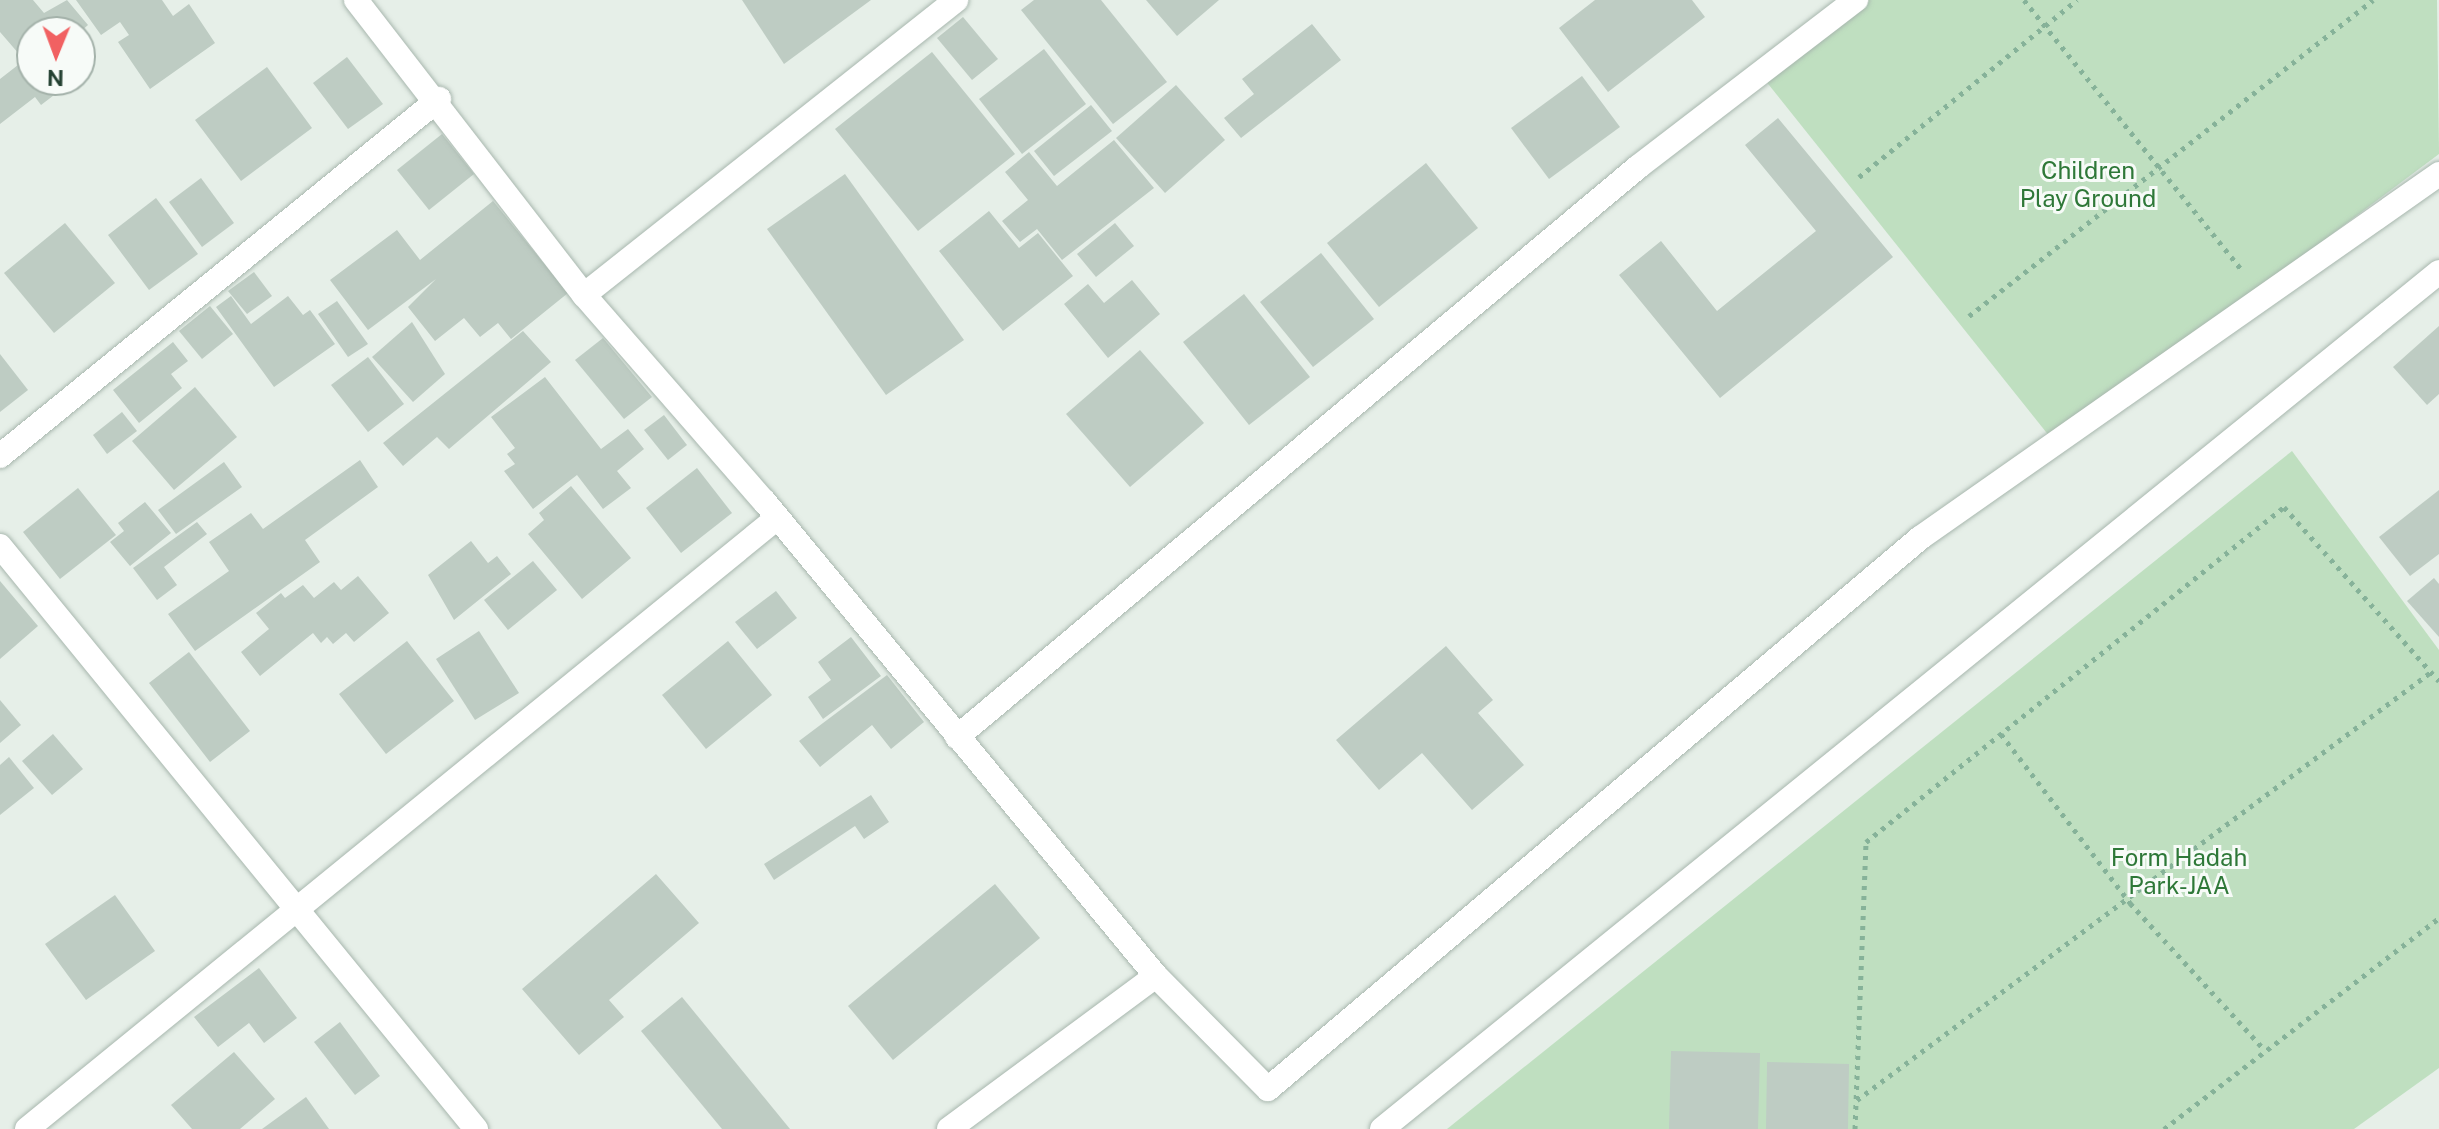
<!DOCTYPE html>
<html>
<head>
<meta charset="utf-8">
<style>
  body { margin:0 }
  #map { position:relative; width:2439px; height:1129px; overflow:hidden; background:#e6efe8; font-family:"Public Sans",sans-serif }
  div>[style] { position:absolute }
  .green>* { inset:0; background:#bfdfc0 }
  .building>* { inset:0; background:#beccc3 }
  .path>* { height:5px; margin-top:-2.5px; transform-origin:0; background:repeating-linear-gradient(90deg,#86b299 0 4px,transparent 0 10px) }
  .roads { filter:drop-shadow(0 0 2px #a8b7ae) drop-shadow(0 0 2px #a8b7ae) }
  .street>* { height:24px; margin:-12px; padding:0 12px; transform-origin:12px; border-radius:12px; background:#fff }
  span { translate:-50% -50%; white-space:nowrap; text-align:center; line-height:1.15; -webkit-text-stroke:6px #f7fbf8; paint-order:stroke }
  .park-label { font-size:24px; color:#2e7838 }
  .north { position:absolute; left:16px; top:16px; width:80px; height:80px; box-sizing:border-box; background:#f7fbf8; border:2px solid #a3b1a9; border-radius:50%; rotate:181deg; font-size:22px; font-weight:700; line-height:32px; text-align:center; color:#244132 }
  .north::after { content:''; display:block; margin:auto; width:28px; height:36px; background:#f16162; clip-path:polygon(50% 0,100% 100%,50% 72%,0 100%) }
</style>
</head>
<body>
<div id="map">
  <div class="green">
    <i style="clip-path:polygon(1858px 0,2437px 0,2439px 154px,2054px 442px,1761px 75px)"></i>
    <i style="clip-path:polygon(2292px 451px,2439px 650px,2439px 1068px,2354px 1129px,1447px 1129px)"></i>
  </div>
  <div class="building">
    <i style="clip-path:polygon(0 0,33px 0,44px 13px,67px 0,88px 25px,80px 32px,32px 32px,32px 69px,0 32px)"></i>
    <i style="clip-path:polygon(76px 0,162px 0,173px 16px,189px 4px,215px 43px,150px 89px,118px 42px,129px 35px,120px 22px,101px 35px)"></i>
    <i style="clip-path:polygon(742px 0,871px 0,784px 64px)"></i>
    <i style="clip-path:polygon(1034px 0,1101px 0,1167px 82px,1113px 124px,1021px 10px)"></i>
    <i style="clip-path:polygon(1146px 0,1219px 0,1177px 36px)"></i>
    <i style="clip-path:polygon(1595px 0,1692px 0,1705px 17px,1608px 92px,1559px 28px)"></i>
    <i style="clip-path:polygon(963px 17px,998px 59px,972px 80px,937px 38px)"></i>
    <i style="clip-path:polygon(1312px 24px,1341px 60px,1241px 138px,1224px 118px,1254px 94px,1242px 79px)"></i>
    <i style="clip-path:polygon(1044px 49px,1086px 104px,1022px 154px,979px 99px)"></i>
    <i style="clip-path:polygon(932px 52px,1015px 154px,918px 231px,835px 129px)"></i>
    <i style="clip-path:polygon(347px 57px,383px 104px,348px 129px,313px 83px)"></i>
    <i style="clip-path:polygon(18px 65px,32px 84px,61px 80px,66px 86px,41px 105px,35px 97px,0 124px,0 79px)"></i>
    <i style="clip-path:polygon(267px 67px,312px 128px,241px 181px,195px 120px)"></i>
    <i style="clip-path:polygon(1582px 76px,1620px 127px,1549px 179px,1511px 128px)"></i>
    <i style="clip-path:polygon(1176px 85px,1225px 140px,1165px 193px,1116px 138px)"></i>
    <i style="clip-path:polygon(1091px 105px,1112px 131px,1054px 176px,1034px 151px)"></i>
    <i style="clip-path:polygon(1778px 118px,1893px 257px,1720px 398px,1619px 275px,1661px 241px,1717px 311px,1816px 231px,1745px 145px)"></i>
    <i style="clip-path:polygon(442px 134px,474px 174px,429px 210px,397px 170px)"></i>
    <i style="clip-path:polygon(1114px 140px,1154px 188px,1062px 260px,1037px 229px,1020px 242px,1002px 221px,1028px 200px,1005px 172px,1029px 152px,1057px 186px)"></i>
    <i style="clip-path:polygon(1426px 163px,1478px 228px,1379px 307px,1327px 243px)"></i>
    <i style="clip-path:polygon(845px 174px,964px 340px,886px 395px,767px 229px)"></i>
    <i style="clip-path:polygon(201px 178px,234px 223px,202px 247px,169px 202px)"></i>
    <i style="clip-path:polygon(156px 198px,198px 254px,149px 290px,108px 235px)"></i>
    <i style="clip-path:polygon(493px 201px,568px 293px,511px 339px,498px 323px,480px 337px,464px 318px,435px 341px,408px 307px,436px 279px,368px 330px,330px 280px,397px 230px,420px 260px)"></i>
    <i style="clip-path:polygon(989px 211px,1019px 248px,1038px 233px,1073px 276px,1003px 331px,939px 251px)"></i>
    <i style="clip-path:polygon(65px 223px,115px 283px,54px 333px,4px 273px)"></i>
    <i style="clip-path:polygon(1115px 223px,1134px 246px,1096px 277px,1077px 254px)"></i>
    <i style="clip-path:polygon(1321px 253px,1374px 319px,1313px 367px,1260px 302px)"></i>
    <i style="clip-path:polygon(254px 272px,272px 296px,247px 314px,228px 291px)"></i>
    <i style="clip-path:polygon(1132px 280px,1160px 314px,1108px 358px,1064px 304px,1088px 284px,1104px 303px)"></i>
    <i style="clip-path:polygon(1244px 294px,1310px 377px,1249px 425px,1183px 342px)"></i>
    <i style="clip-path:polygon(231px 296px,251px 324px,288px 296px,303px 315px,310px 310px,335px 344px,274px 387px,216px 307px)"></i>
    <i style="clip-path:polygon(337px 301px,368px 344px,348px 357px,318px 314px)"></i>
    <i style="clip-path:polygon(210px 306px,233px 334px,202px 359px,179px 331px)"></i>
    <i style="clip-path:polygon(412px 322px,445px 374px,413px 402px,372px 357px)"></i>
    <i style="clip-path:polygon(2439px 326px,2439px 394px,2427px 405px,2393px 367px)"></i>
    <i style="clip-path:polygon(523px 331px,551px 362px,449px 449px,437px 437px,403px 466px,383px 443px)"></i>
    <i style="clip-path:polygon(603px 338px,652px 397px,624px 419px,575px 360px)"></i>
    <i style="clip-path:polygon(173px 342px,188px 361px,171px 374px,182px 388px,139px 423px,113px 390px)"></i>
    <i style="clip-path:polygon(1140px 350px,1204px 423px,1130px 487px,1066px 414px)"></i>
    <i style="clip-path:polygon(0 354px,28px 390px,0 412px)"></i>
    <i style="clip-path:polygon(368px 357px,404px 404px,368px 432px,331px 385px)"></i>
    <i style="clip-path:polygon(545px 377px,601px 449px,628px 429px,644px 449px,617px 471px,631px 488px,603px 509px,577px 475px,533px 509px,504px 471px,515px 464px,507px 454px,515px 448px,491px 417px)"></i>
    <i style="clip-path:polygon(195px 387px,237px 437px,174px 490px,132px 441px)"></i>
    <i style="clip-path:polygon(122px 412px,137px 431px,107px 454px,93px 435px)"></i>
    <i style="clip-path:polygon(664px 415px,687px 445px,668px 460px,644px 430px)"></i>
    <i style="clip-path:polygon(360px 460px,378px 487px,305px 540px,320px 562px,195px 651px,168px 614px,229px 571px,209px 542px,251px 513px,263px 529px)"></i>
    <i style="clip-path:polygon(224px 462px,242px 487px,176px 534px,158px 510px)"></i>
    <i style="clip-path:polygon(697px 468px,732px 513px,681px 553px,646px 508px)"></i>
    <i style="clip-path:polygon(571px 486px,631px 558px,582px 599px,528px 534px,544px 520px,539px 513px)"></i>
    <i style="clip-path:polygon(78px 488px,116px 535px,60px 579px,23px 532px)"></i>
    <i style="clip-path:polygon(2439px 490px,2439px 554px,2410px 576px,2379px 537px)"></i>
    <i style="clip-path:polygon(145px 502px,171px 533px,130px 566px,110px 542px,124px 531px,118px 523px)"></i>
    <i style="clip-path:polygon(197px 522px,207px 534px,164px 567px,177px 585px,157px 600px,133px 568px)"></i>
    <i style="clip-path:polygon(471px 541px,488px 563px,497px 556px,511px 574px,454px 620px,428px 575px)"></i>
    <i style="clip-path:polygon(533px 561px,557px 590px,508px 630px,484px 600px)"></i>
    <i style="clip-path:polygon(358px 576px,389px 613px,354px 642px,346px 633px,333px 644px,327px 637px,321px 643px,313px 633px,260px 676px,241px 652px,269px 629px,256px 613px,281px 593px,285px 598px,303px 585px,314px 598px,334px 582px,341px 590px)"></i>
    <i style="clip-path:polygon(2434px 578px,2439px 584px,2439px 637px,2407px 601px)"></i>
    <i style="clip-path:polygon(0 581px,38px 626px,0 659px)"></i>
    <i style="clip-path:polygon(776px 591px,797px 618px,757px 649px,735px 622px)"></i>
    <i style="clip-path:polygon(479px 631px,519px 693px,475px 720px,436px 659px)"></i>
    <i style="clip-path:polygon(851px 637px,881px 676px,823px 719px,808px 697px,831px 680px,818px 662px)"></i>
    <i style="clip-path:polygon(407px 641px,454px 701px,386px 754px,339px 694px)"></i>
    <i style="clip-path:polygon(728px 641px,772px 695px,706px 749px,662px 695px)"></i>
    <i style="clip-path:polygon(1446px 646px,1493px 700px,1478px 713px,1524px 765px,1472px 810px,1422px 753px,1379px 790px,1336px 740px)"></i>
    <i style="clip-path:polygon(189px 652px,250px 731px,210px 762px,149px 683px)"></i>
    <i style="clip-path:polygon(887px 675px,924px 722px,891px 749px,872px 725px,820px 767px,799px 741px)"></i>
    <i style="clip-path:polygon(0 700px,21px 725px,0 743px)"></i>
    <i style="clip-path:polygon(53px 734px,83px 769px,52px 795px,22px 761px)"></i>
    <i style="clip-path:polygon(9px 757px,34px 788px,0 815px,0 765px)"></i>
    <i style="clip-path:polygon(871px 795px,889px 822px,864px 839px,855px 826px,774px 880px,764px 864px)"></i>
    <i style="clip-path:polygon(656px 874px,699px 923px,609px 1000px,624px 1017px,579px 1055px,522px 989px)"></i>
    <i style="clip-path:polygon(995px 884px,1040px 938px,893px 1060px,848px 1006px)"></i>
    <i style="clip-path:polygon(115px 895px,155px 951px,86px 1000px,45px 944px)"></i>
    <i style="clip-path:polygon(259px 968px,297px 1018px,264px 1043px,249px 1023px,218px 1047px,194px 1017px)"></i>
    <i style="clip-path:polygon(682px 997px,790px 1129px,722px 1129px,641px 1031px)"></i>
    <i style="clip-path:polygon(340px 1022px,380px 1076px,355px 1095px,314px 1042px)"></i>
    <i style="clip-path:polygon(1671px 1051px,1760px 1053px,1758px 1129px,1669px 1129px)"></i>
    <i style="clip-path:polygon(234px 1052px,275px 1099px,240px 1129px,192px 1129px,171px 1105px)"></i>
    <i style="clip-path:polygon(1767px 1062px,1849px 1064px,1848px 1129px,1766px 1129px)"></i>
    <i style="clip-path:polygon(306px 1097px,329px 1129px,262px 1129px)"></i>
  </div>
  <div class="path">
    <i style="left:2024px;top:0;width:348px;rotate:51.1deg"></i>
    <i style="left:1859px;top:177px;width:281px;rotate:-39.1deg"></i>
    <i style="left:1969px;top:316px;width:513px;rotate:-38.03deg"></i>
    <i style="left:2001px;top:734px;width:213px;rotate:52.6deg"></i>
    <i style="left:2130px;top:903px;width:197px;rotate:47.5deg"></i>
    <i style="left:1857px;top:1100px;width:716px;rotate:-36.71deg"></i>
    <i style="left:1855px;top:1129px;width:287px;rotate:-87.8deg"></i>
    <i style="left:1866px;top:842px;width:536px;rotate:-38.71deg"></i>
    <i style="left:2284px;top:507px;width:233px;rotate:48.3deg"></i>
    <i style="left:2164px;top:1129px;width:347px;rotate:-37.5deg"></i>
  </div>
  <div class="roads">
    <div class="street">
      <i style="left:356px;top:0;width:373px;rotate:52.3deg"></i>
      <i style="left:584px;top:295px;width:274px;rotate:48.9deg"></i>
      <i style="left:764px;top:501px;width:616px;rotate:50.47deg"></i>
      <i style="left:584px;top:295px;width:475px;rotate:-38.4deg"></i>
      <i style="left:0;top:456px;width:566px;rotate:-39.12deg"></i>
      <i style="left:0;top:546px;width:753px;rotate:50.77deg"></i>
      <i style="left:957px;top:737px;width:888px;rotate:-39.93deg"></i>
      <i style="left:1638px;top:167px;width:275px;rotate:-37.5deg"></i>
      <i style="left:27px;top:1129px;width:967px;rotate:-39.17deg"></i>
      <i style="left:949px;top:1129px;width:257px;rotate:-36.5deg"></i>
      <i style="left:1156px;top:976px;width:159px;rotate:45.3deg"></i>
      <i style="left:1268px;top:1089px;width:854px;rotate:-40.2deg"></i>
      <i style="left:1920px;top:538px;width:634px;rotate:-35.04deg"></i>
      <i style="left:1382px;top:1129px;width:1361px;rotate:-39.03deg"></i>
    </div>
  </div>
  <div class="park-label">
    <span style="left:2088px;top:185px">Children<br>Play Ground</span>
    <span style="left:2179px;top:872px">Form Hadah<br>Park-JAA</span>
  </div>
  <div class="north">N</div>
</div>
</body>
</html>
